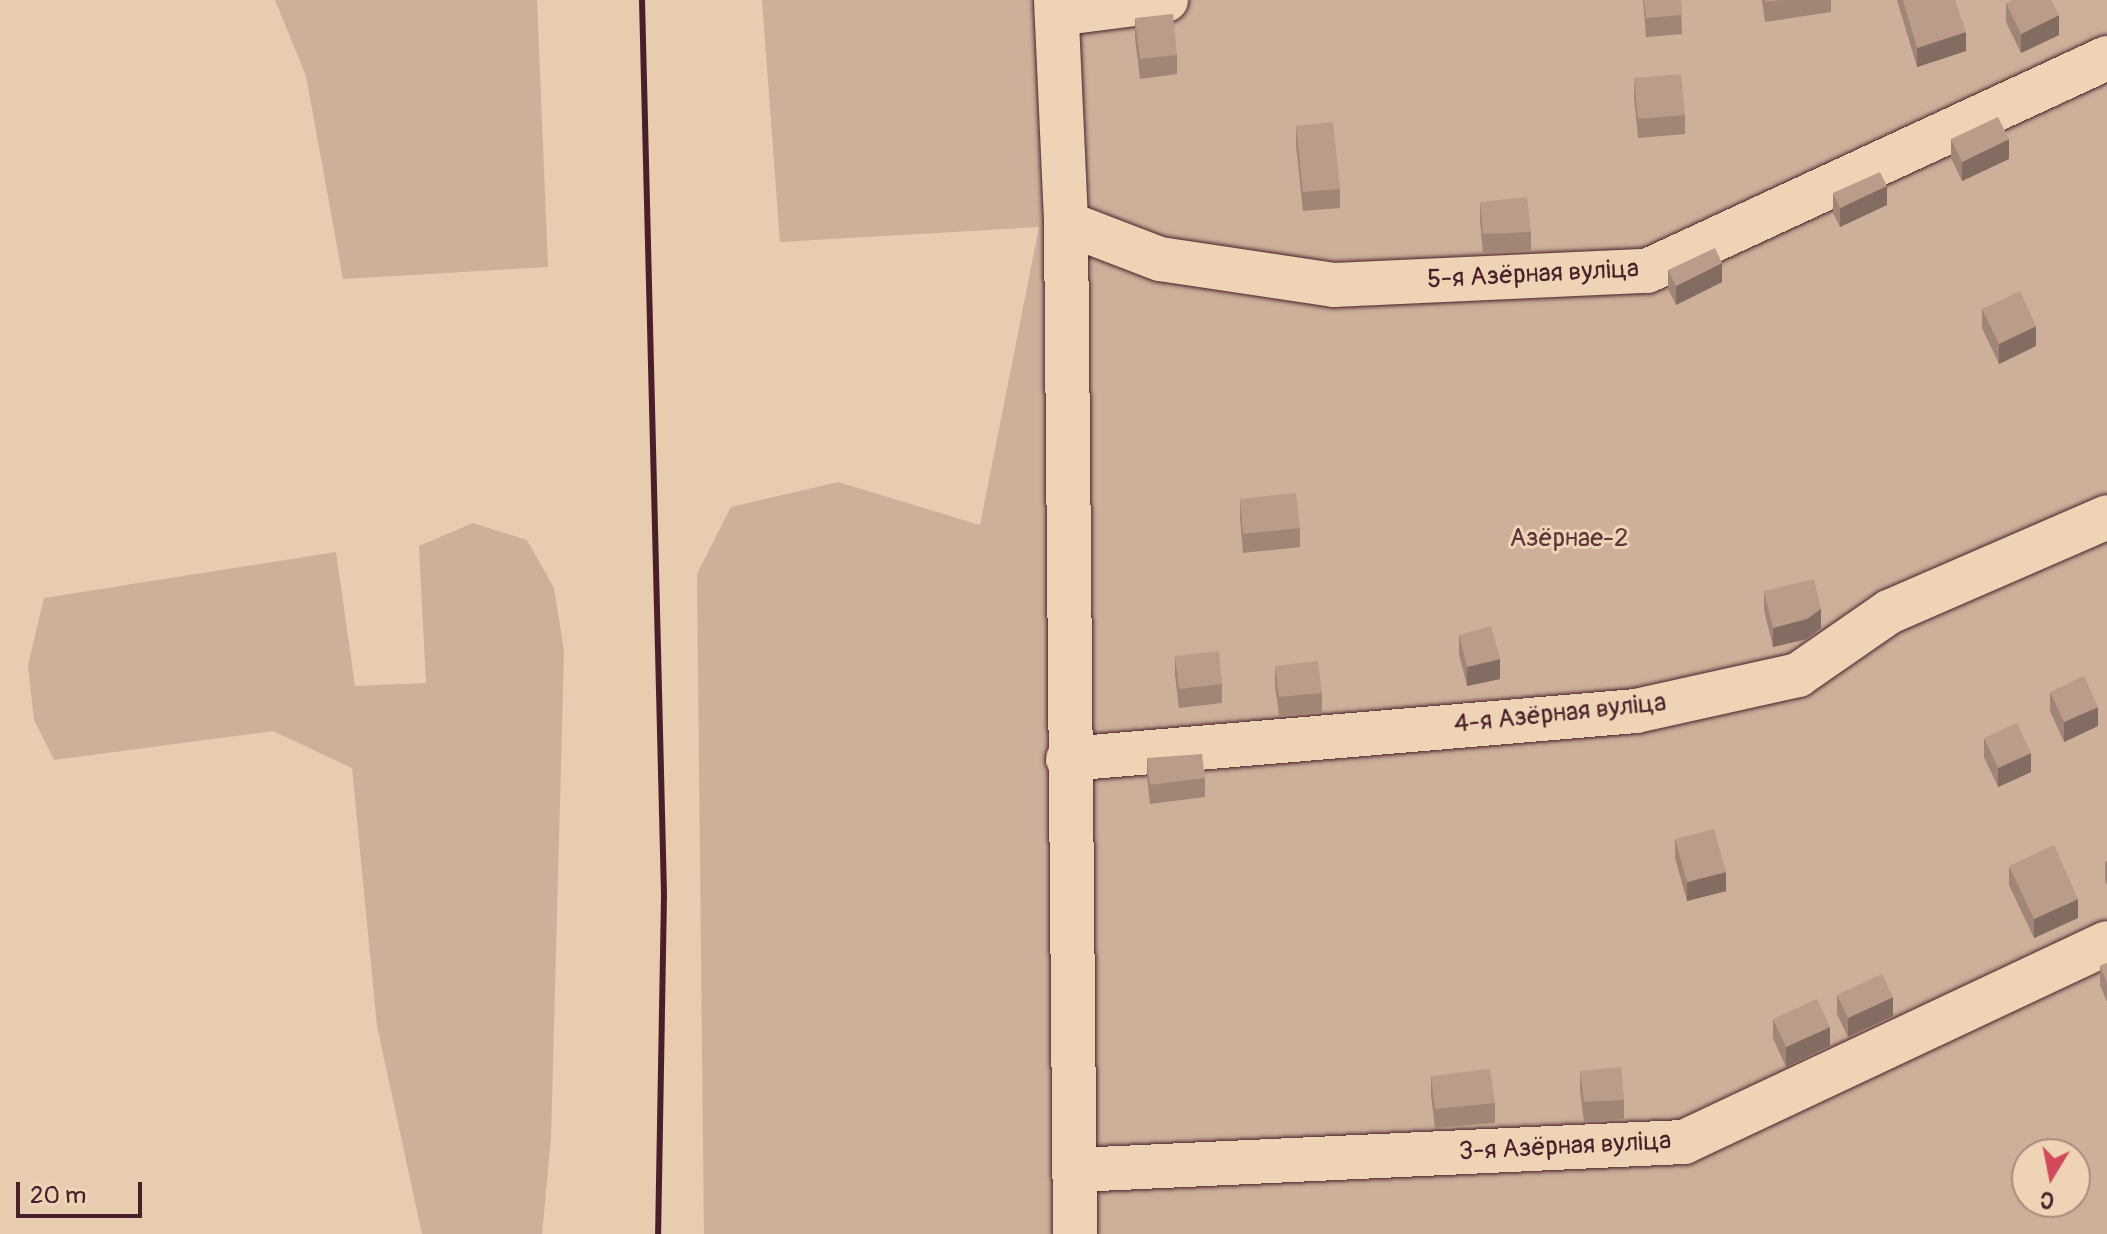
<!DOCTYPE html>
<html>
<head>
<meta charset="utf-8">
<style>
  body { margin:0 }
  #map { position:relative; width:2107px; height:1234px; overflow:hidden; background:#e7ccaf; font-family:Pangolin,sans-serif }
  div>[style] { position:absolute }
  .green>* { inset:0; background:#cdaf9a }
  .roads { filter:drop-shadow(0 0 2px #4a1f2b) drop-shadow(0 0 2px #4a1f2b) }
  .street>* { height:44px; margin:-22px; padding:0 22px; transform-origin:22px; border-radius:22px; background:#eed3b5 }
  .rail>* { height:6px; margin:-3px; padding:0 3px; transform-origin:3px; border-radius:3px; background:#4a1f2b }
  .wall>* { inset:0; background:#a18577 }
  .shaded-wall>* { inset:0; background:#836c61 }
  .building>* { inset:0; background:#bb9b8a }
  span { translate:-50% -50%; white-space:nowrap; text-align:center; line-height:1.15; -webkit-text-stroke:6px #eed3b5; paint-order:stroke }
  .street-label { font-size:26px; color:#4a1f2b }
  .park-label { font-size:26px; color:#5e353c }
  .north { position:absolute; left:2011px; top:1138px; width:80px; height:80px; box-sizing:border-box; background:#eed3b5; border:2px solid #ac8b7e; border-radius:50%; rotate:190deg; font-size:22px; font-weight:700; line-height:32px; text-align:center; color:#4a1f2b }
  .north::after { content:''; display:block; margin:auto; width:28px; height:36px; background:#d1495b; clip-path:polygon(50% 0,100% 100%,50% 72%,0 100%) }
  .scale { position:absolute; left:16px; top:1182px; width:126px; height:36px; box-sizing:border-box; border:4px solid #4a1f2b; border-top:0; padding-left:10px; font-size:24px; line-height:28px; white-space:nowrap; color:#4a1f2b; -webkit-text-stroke:6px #eed3b5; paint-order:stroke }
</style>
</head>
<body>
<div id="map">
  <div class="green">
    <i style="clip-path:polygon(275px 0,537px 0,548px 267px,343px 279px,306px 76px)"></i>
    <i style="clip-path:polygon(evenodd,762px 0,2107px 0,2107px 1234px,704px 1234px,697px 574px,731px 507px,838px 482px,980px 525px,1039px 227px,780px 242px,762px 0,2027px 1154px,2075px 1154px,2075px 1202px,2027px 1202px,2027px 1154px)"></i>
    <i style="clip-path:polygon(473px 523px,527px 540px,554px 588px,564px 651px,551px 1138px,542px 1234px,422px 1234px,377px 1026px,352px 768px,273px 731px,54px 760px,34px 720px,28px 665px,44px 598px,336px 552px,355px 686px,426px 683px,419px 546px)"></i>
  </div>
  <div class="roads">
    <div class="street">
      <i style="left:1056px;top:0;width:223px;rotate:87.4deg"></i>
      <i style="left:1066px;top:223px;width:1011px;rotate:89.49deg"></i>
      <i style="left:1057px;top:14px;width:110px;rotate:-7.3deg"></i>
      <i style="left:1066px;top:223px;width:101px;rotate:21deg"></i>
      <i style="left:1160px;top:259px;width:176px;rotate:8.5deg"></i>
      <i style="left:1334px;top:285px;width:313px;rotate:-2.6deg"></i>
      <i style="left:1647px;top:271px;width:507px;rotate:-24.85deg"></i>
      <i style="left:1068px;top:759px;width:570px;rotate:-4.83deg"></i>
      <i style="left:1636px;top:711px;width:166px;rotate:-12.5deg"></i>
      <i style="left:1798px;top:675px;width:111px;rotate:-34.7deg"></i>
      <i style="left:1889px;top:612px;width:238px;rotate:-23.5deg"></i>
      <i style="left:1076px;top:1170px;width:609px;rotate:-2.64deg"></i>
      <i style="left:1684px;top:1142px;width:467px;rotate:-25.2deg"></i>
    </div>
  </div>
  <div class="rail">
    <i style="left:642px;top:0;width:896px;rotate:88.59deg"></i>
    <i style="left:664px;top:896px;width:338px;rotate:91deg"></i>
  </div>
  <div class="wall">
    <i style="clip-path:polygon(1643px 0,1681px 0,1682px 34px,1646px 37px)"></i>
    <i style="clip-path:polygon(1762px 0,1831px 0,1831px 12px,1765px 22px)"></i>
    <i style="clip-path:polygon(1897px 0,1955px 0,1966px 51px,1917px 67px)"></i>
    <i style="clip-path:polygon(2006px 3px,2059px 35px,2021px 53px,2006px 22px)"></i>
    <i style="clip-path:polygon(1135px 18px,1177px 55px,1177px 74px,1140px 79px,1135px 38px)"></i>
    <i style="clip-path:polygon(1634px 78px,1685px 115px,1685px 134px,1638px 138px,1634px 97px)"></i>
    <i style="clip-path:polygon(1296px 126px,1340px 189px,1340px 208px,1303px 211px,1296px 145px)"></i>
    <i style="clip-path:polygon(1951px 139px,2009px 159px,1962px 181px,1951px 158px)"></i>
    <i style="clip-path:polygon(1833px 193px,1887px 205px,1840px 227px,1833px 213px)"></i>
    <i style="clip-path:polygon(1480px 202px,1531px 232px,1531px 251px,1483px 253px,1480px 221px)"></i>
    <i style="clip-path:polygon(1668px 270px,1722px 282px,1676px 305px,1668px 289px)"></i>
    <i style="clip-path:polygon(1982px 309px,2036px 346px,1999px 364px,1982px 328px)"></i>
    <i style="clip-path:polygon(1240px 499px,1300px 528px,1300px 547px,1243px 553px,1240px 518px)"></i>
    <i style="clip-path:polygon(1764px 591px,1821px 628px,1807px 639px,1773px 647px,1764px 610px)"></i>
    <i style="clip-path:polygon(1459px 635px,1500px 679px,1467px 686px,1459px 654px)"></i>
    <i style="clip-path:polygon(1175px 656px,1222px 684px,1222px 703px,1179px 708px,1175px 675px)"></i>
    <i style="clip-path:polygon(1275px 666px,1322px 693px,1322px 712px,1279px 716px,1275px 685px)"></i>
    <i style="clip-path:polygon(2050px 692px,2098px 726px,2064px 742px,2050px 711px)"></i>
    <i style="clip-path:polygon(1984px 738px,2031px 772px,1998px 787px,1984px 757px)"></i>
    <i style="clip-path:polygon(1147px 758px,1205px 778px,1205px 797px,1150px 804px,1147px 777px)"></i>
    <i style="clip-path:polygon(1675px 839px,1726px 891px,1687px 901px,1675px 858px)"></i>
    <i style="clip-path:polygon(2107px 861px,2107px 885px,2105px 881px,2105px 862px)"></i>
    <i style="clip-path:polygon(2009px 866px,2078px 918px,2034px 938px,2009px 885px)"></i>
    <i style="clip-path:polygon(2107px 963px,2107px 1002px,2100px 985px,2100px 966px)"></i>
    <i style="clip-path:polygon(1837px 995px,1893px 1016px,1848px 1037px,1837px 1014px)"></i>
    <i style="clip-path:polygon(1773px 1019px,1830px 1046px,1786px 1067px,1773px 1038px)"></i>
    <i style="clip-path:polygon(1580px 1071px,1624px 1100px,1624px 1119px,1584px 1122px,1580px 1090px)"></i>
    <i style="clip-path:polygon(1431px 1076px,1495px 1103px,1495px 1123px,1435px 1128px,1431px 1095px)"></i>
  </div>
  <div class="shaded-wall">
    <i style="clip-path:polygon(2059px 15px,2059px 35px,2021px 53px,2021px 34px)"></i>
    <i style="clip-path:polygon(1966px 32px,1966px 51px,1917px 67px,1917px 48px)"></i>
    <i style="clip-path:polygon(2009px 139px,2009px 159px,1962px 181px,1962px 162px)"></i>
    <i style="clip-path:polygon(1887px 186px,1887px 205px,1840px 227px,1840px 208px)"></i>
    <i style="clip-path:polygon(1722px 263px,1722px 282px,1676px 305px,1676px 286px)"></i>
    <i style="clip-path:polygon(2036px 326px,2036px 346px,1999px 364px,1999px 344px)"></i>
    <i style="clip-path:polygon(1821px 609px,1821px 628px,1807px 639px,1773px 647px,1773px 628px)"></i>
    <i style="clip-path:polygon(1500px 659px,1500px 679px,1467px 686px,1467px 667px)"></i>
    <i style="clip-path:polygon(2098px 707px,2098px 726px,2064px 742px,2064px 722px)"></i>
    <i style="clip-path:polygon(2031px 753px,2031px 772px,1998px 787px,1998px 768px)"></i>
    <i style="clip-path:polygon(1726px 872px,1726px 891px,1687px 901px,1687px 882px)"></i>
    <i style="clip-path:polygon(2078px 899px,2078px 918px,2034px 938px,2034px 919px)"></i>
    <i style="clip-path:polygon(1893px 997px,1893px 1016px,1848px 1037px,1848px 1018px)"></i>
    <i style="clip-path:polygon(1830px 1027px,1830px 1046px,1786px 1067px,1786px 1047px)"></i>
  </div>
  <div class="building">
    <i style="clip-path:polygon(1644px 0,1681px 0,1682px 15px,1646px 18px)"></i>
    <i style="clip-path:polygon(1765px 0,1782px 0,1765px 2px)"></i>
    <i style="clip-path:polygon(1903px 0,1955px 0,1966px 32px,1917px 48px)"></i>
    <i style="clip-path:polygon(2012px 0,2051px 0,2059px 15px,2021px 34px,2006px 3px)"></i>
    <i style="clip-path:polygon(1173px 14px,1177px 55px,1140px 59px,1135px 18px)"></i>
    <i style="clip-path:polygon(1681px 74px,1685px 115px,1638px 119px,1634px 78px)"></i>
    <i style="clip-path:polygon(1998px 117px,2009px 139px,1962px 162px,1951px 139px)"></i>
    <i style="clip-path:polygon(1333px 122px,1340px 189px,1303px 192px,1296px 126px)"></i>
    <i style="clip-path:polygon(1880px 172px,1887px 186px,1840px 208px,1833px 193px)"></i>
    <i style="clip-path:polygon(1527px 197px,1531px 232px,1483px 234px,1480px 202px)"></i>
    <i style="clip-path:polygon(1715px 248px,1722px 263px,1676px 286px,1668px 270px)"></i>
    <i style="clip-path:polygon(2020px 291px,2036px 326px,1999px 344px,1982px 309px)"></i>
    <i style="clip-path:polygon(1296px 493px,1300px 528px,1243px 534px,1240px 499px)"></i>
    <i style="clip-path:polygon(1814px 579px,1821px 609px,1807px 619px,1773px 628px,1764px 591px)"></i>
    <i style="clip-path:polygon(1491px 626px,1500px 659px,1467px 667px,1459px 635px)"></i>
    <i style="clip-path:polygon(1219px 651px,1222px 684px,1179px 689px,1175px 656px)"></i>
    <i style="clip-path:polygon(1318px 661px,1322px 693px,1279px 697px,1275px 666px)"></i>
    <i style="clip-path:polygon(2084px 676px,2098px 707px,2064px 722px,2050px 692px)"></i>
    <i style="clip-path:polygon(2017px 723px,2031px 753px,1998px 768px,1984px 738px)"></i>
    <i style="clip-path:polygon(1202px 754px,1205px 778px,1150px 785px,1147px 758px)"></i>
    <i style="clip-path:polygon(1714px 829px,1726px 872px,1687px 882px,1675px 839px)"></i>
    <i style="clip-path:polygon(2054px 845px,2078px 899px,2034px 919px,2009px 866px)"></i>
    <i style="clip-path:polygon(2107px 963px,2107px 983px,2100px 966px)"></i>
    <i style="clip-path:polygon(1882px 974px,1893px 997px,1848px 1018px,1837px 995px)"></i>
    <i style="clip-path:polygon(1817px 999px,1830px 1027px,1786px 1047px,1773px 1019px)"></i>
    <i style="clip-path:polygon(1621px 1067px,1624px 1100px,1584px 1102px,1580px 1071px)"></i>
    <i style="clip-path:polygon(1490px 1069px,1495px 1103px,1435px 1109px,1431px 1076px)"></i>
  </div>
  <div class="street-label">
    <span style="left:1533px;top:275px;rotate:-3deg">5-я Азёрная вуліца</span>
    <span style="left:1560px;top:714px;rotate:-6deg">4-я Азёрная вуліца</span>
    <span style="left:1565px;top:1147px;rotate:-3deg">3-я Азёрная вуліца</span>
  </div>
  <div class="park-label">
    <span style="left:1569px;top:539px">Азёрнае-2</span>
  </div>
  <div class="north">С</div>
  <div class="scale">20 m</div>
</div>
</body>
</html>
